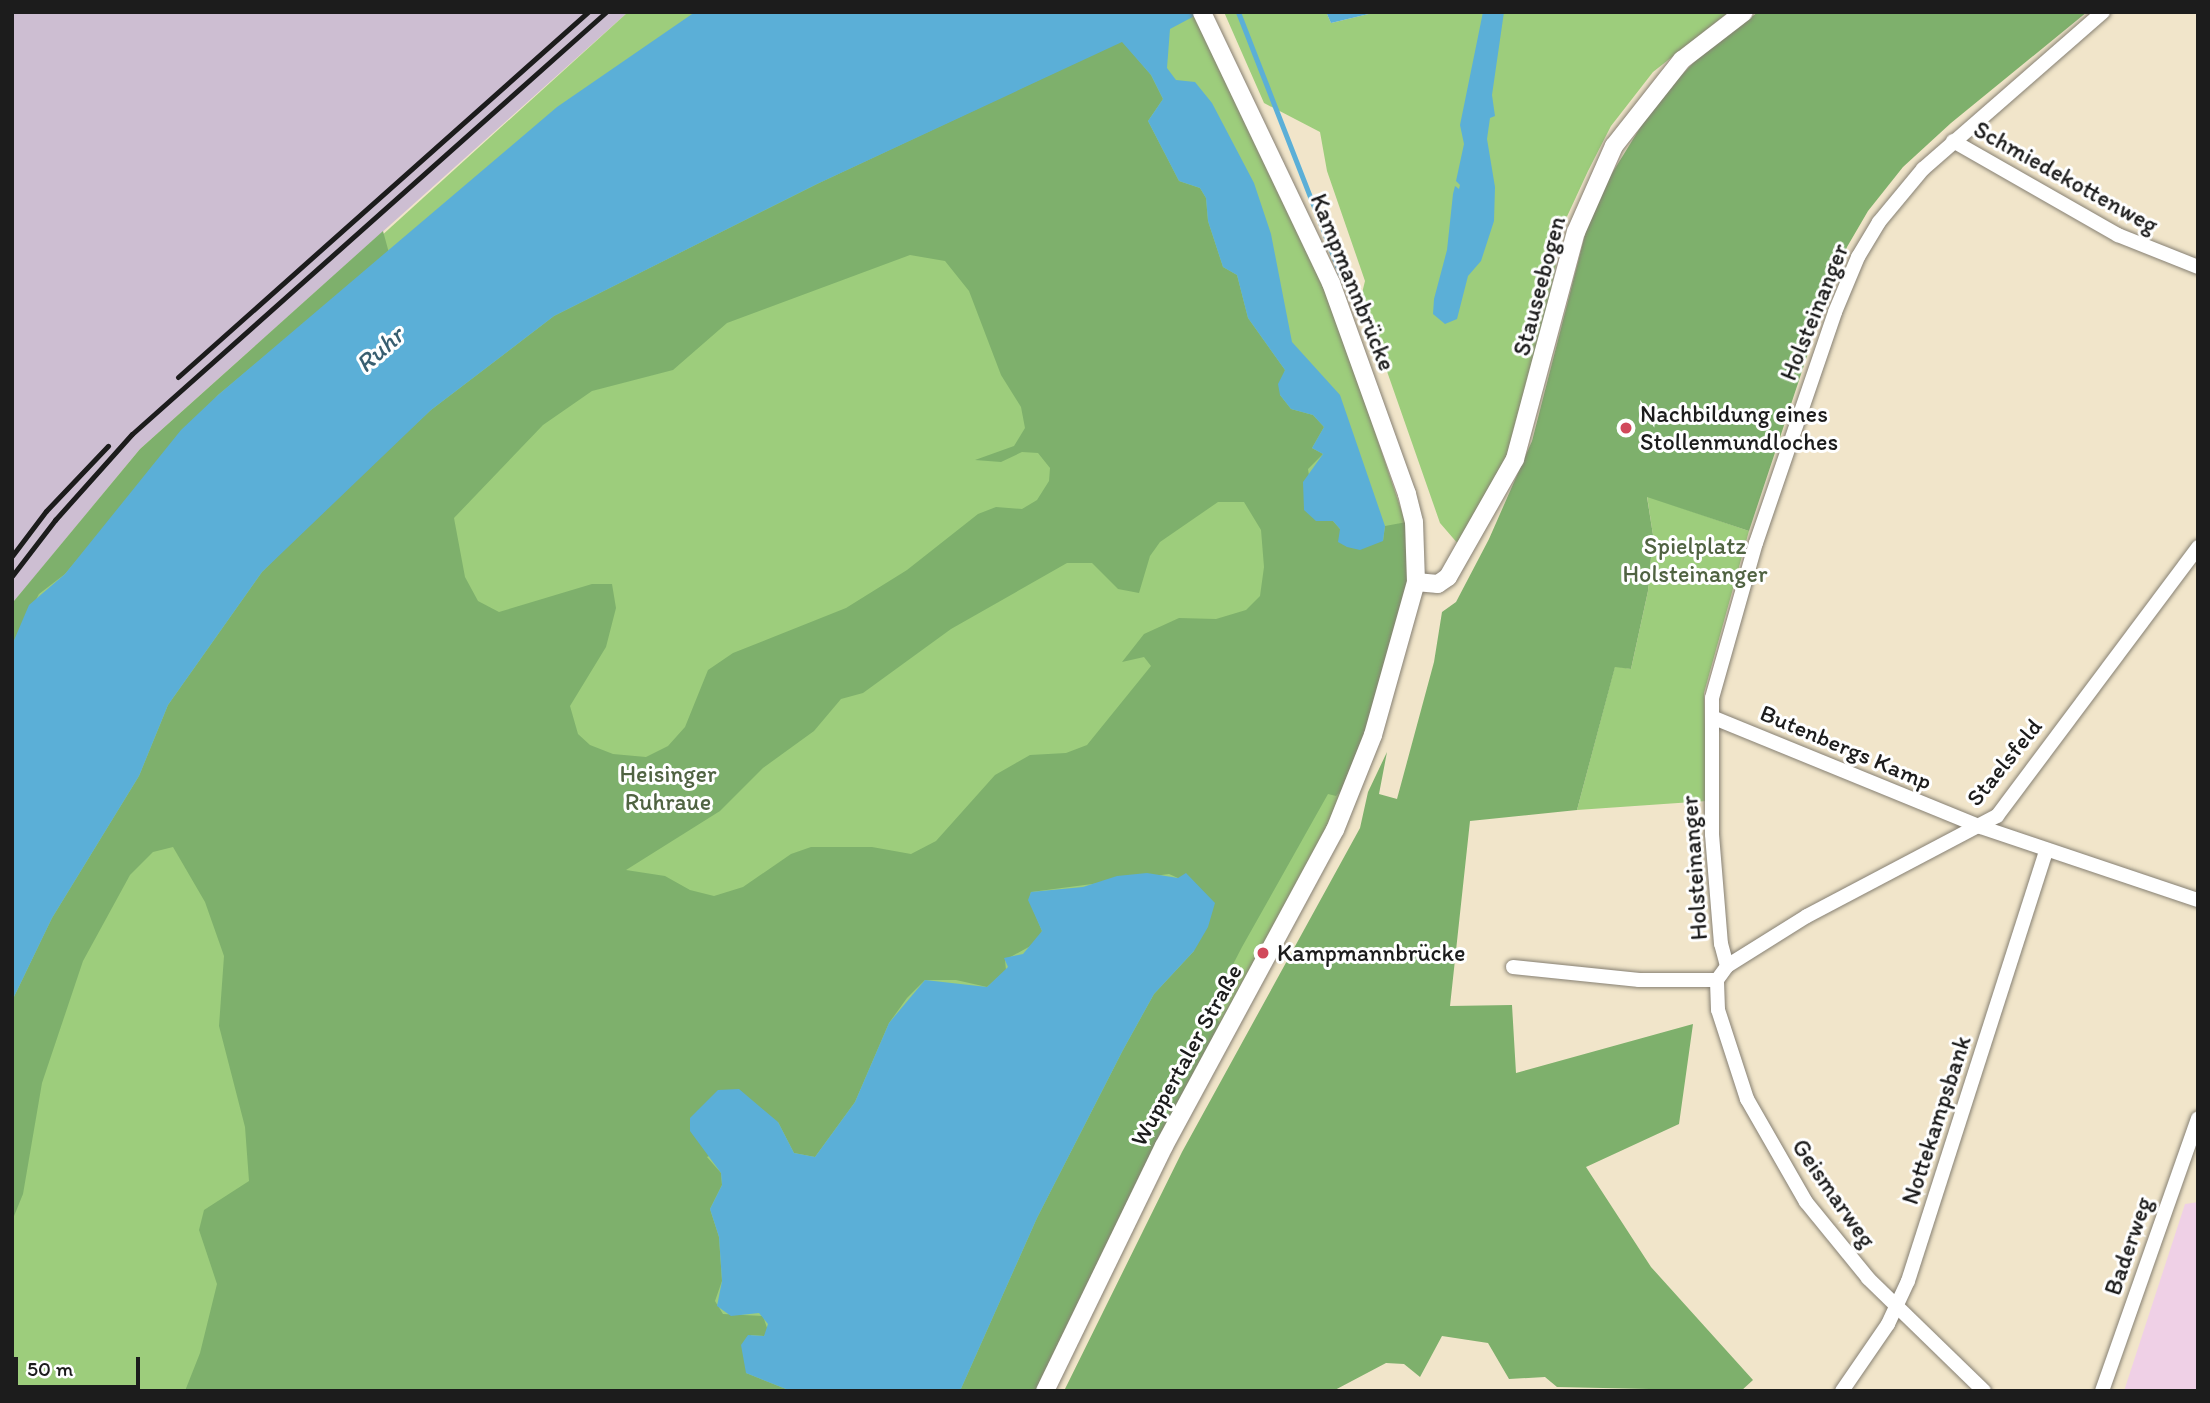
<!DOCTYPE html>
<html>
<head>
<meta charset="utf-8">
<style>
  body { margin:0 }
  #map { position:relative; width:2210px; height:1403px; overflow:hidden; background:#f1e5ca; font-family:Itim,sans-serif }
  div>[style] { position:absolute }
  .built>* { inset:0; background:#efd0e6 }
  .industrial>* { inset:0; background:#cdbed2 }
  .green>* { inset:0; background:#9dcd7c }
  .forest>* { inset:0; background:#7eb06c }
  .water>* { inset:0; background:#5bafd7 }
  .stream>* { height:5px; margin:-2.5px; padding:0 2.5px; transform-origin:2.5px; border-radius:2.5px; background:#5bafd7 }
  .roads { filter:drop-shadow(0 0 2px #868073) drop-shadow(0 0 2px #868073) }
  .minor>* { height:14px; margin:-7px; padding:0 7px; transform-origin:7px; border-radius:7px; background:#fff }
  .tertiary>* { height:18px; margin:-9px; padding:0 9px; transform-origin:9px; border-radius:9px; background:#fff }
  .rail>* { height:5px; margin:-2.5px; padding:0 2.5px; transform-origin:2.5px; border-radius:2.5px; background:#1c1c1c }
  .dots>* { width:19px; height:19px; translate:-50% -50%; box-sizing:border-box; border:4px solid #fff; border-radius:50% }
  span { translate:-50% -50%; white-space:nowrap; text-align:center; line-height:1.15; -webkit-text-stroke:6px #fff; paint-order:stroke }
  .street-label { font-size:24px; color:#1c1c1c }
  .poi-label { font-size:24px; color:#1c1c1c }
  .left { translate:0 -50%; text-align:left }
  .park-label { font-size:24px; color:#506342 }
  .water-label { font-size:26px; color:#385e70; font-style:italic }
  .frame { position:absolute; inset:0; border:14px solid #1c1c1c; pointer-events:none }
  .scale { position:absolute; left:14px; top:1357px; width:126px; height:32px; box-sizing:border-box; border:4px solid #1c1c1c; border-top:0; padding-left:9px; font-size:21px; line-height:24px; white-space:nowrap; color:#1c1c1c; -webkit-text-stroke:5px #fff; paint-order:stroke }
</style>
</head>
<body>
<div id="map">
  <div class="built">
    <i style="clip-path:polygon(2198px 1202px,2198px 1391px,2124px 1391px,2185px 1204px)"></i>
  </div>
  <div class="industrial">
    <i style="clip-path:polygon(12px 12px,628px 12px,140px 449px,12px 604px)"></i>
  </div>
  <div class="green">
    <i style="clip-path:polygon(628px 12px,1196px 12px,1326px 287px,1406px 524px,1409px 578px,1330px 826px,1038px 1391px,12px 1391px,12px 614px,141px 454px)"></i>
    <i style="clip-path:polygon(1224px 12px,1326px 12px,1331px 23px,1377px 12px,1729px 12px,1653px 72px,1611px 126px,1588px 171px,1564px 223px,1537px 362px,1511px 447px,1459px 545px,1440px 523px,1361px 297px,1365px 281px,1327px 171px,1320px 132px,1264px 103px)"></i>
    <i style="clip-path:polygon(1647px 496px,1749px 531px,1704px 693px,1707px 801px,1577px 810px,1615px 666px,1631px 669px,1648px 591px,1653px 535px)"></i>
  </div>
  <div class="forest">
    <i style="clip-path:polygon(1758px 12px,2087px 12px,1951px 123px,1903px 167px,1868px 211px,1847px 247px,1815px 332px,1749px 531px,1647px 497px,1653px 535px,1648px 591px,1631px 669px,1615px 667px,1577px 810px,1470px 821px,1450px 1006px,1512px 1005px,1516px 1073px,1693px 1024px,1679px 1124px,1586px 1167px,1651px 1267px,1753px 1380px,1741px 1391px,1557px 1387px,1545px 1377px,1509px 1379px,1488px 1343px,1442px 1336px,1420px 1377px,1404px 1364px,1386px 1363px,1333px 1391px,1064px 1391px,1182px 1152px,1360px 828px,1368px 792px,1387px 752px,1379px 794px,1397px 799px,1434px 662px,1442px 612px,1456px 602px,1489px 539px,1532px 441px,1586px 231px,1606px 183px,1656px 102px,1696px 60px)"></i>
    <i style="clip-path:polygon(evenodd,1122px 41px,1151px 75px,1163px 99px,1148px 121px,1179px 181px,1200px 188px,1206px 198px,1208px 221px,1223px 267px,1237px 275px,1248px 318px,1285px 370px,1280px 395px,1291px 409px,1313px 415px,1324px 427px,1312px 448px,1323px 454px,1308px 469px,1316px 521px,1333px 521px,1340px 529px,1383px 541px,1385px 526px,1412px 521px,1414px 557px,1356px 775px,1336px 796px,1328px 794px,1242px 947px,1210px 1009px,1220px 1023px,1042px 1391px,960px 1391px,1037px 1218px,1123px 1050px,1154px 994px,1194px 951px,1178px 878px,1169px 874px,1031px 892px,1029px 900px,1042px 931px,1036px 943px,1005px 960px,1006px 970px,987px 987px,956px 980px,925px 980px,907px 998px,889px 1023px,855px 1102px,815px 1157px,794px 1153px,778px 1122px,707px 1157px,721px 1173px,722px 1185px,710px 1209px,719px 1237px,722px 1281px,715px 1301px,723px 1314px,763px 1316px,768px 1331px,764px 1336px,751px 1335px,746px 1373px,791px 1391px,185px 1391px,200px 1353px,217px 1284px,199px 1230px,204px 1210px,249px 1181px,245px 1127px,219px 1026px,224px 956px,205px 902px,173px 847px,153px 852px,130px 875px,83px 961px,42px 1083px,23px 1194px,12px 1221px,12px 1001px,52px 918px,139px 776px,168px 705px,262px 572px,336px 497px,431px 410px,554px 316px,817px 184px,1122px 41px,910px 255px,945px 261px,969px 291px,1001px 375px,1021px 407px,1025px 428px,1014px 446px,975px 460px,1001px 462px,1022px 452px,1038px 453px,1050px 468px,1049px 481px,1037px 500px,1022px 509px,996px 507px,978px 514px,907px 570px,846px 608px,733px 653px,708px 670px,685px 727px,668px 746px,646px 757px,613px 754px,590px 745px,578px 734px,570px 706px,606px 647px,616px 608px,612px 584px,592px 584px,499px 612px,478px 601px,465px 577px,454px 518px,543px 425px,592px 391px,673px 370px,727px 323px,910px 255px,1122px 41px,1218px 502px,1244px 502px,1261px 530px,1264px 567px,1260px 596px,1246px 610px,1216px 619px,1179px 618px,1144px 634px,1122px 662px,1144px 657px,1151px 666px,1087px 745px,1066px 753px,1030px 755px,995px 775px,936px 841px,911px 854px,872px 847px,811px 847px,791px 854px,743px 887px,714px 896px,690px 890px,665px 876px,626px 870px,720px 811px,763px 768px,814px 731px,841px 699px,863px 693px,951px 629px,1067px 563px,1092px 563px,1118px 589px,1139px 593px,1150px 556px,1160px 542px,1218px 502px)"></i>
    <i style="clip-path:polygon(383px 231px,389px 253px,218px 395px,65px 574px,39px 594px,12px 645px,14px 601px,140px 449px)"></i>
  </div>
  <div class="water">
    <i style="clip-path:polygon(695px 12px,1202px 12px,1170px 29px,1167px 68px,1176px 80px,1195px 82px,1212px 103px,1254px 183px,1271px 234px,1292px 342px,1340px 395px,1385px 526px,1383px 541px,1360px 550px,1347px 547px,1338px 542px,1340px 529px,1333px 521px,1316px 521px,1304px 510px,1303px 482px,1323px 454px,1312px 448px,1324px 427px,1313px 415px,1291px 409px,1280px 395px,1278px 384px,1285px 370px,1248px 318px,1237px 275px,1223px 267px,1208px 221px,1206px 198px,1200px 188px,1179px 181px,1148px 121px,1163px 99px,1151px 75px,1122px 42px,817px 184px,554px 316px,431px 410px,262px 572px,168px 705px,139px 776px,52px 918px,12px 1001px,12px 645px,29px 605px,65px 574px,181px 430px,218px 395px,557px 107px)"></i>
    <i style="clip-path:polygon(1326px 12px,1377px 12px,1331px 23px)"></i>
    <i style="clip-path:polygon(1483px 12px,1504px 12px,1492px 95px,1495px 116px,1490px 118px,1487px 139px,1495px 187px,1494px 221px,1481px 261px,1468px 276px,1457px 319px,1445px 324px,1433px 314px,1434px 299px,1447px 250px,1453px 194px,1455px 186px,1459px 189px,1460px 185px,1456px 181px,1464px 144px,1460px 125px)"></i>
    <i style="clip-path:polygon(1147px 873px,1178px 878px,1186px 873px,1215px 903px,1208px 927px,1194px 951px,1154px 994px,1123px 1050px,1037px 1218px,960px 1391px,791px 1391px,746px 1373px,741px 1345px,748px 1335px,764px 1336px,768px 1324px,759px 1313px,731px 1316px,717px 1306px,722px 1281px,719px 1237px,710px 1209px,722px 1185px,721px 1173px,690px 1131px,690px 1118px,718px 1090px,739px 1089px,778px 1122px,794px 1153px,815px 1157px,855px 1102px,889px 1023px,925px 980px,987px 987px,1008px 967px,1004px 958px,1023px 954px,1042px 931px,1028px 900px,1031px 892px,1083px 887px,1117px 876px)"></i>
  </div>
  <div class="stream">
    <i style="left:1238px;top:12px;width:281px;rotate:68.7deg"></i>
  </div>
  <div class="roads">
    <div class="minor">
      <i style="left:1953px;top:141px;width:190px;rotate:29.7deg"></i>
      <i style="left:2118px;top:235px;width:86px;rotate:21.8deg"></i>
      <i style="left:1714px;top:718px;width:288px;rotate:22.2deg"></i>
      <i style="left:1981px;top:827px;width:229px;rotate:18.6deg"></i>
      <i style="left:1727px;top:966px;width:23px;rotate:-105deg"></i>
      <i style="left:1721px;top:944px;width:110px;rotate:-94.7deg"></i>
      <i style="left:1712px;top:834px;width:136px;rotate:-90deg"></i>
      <i style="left:1712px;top:698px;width:161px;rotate:-74.2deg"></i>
      <i style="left:1756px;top:543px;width:244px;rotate:-71.1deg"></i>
      <i style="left:1835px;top:312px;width:60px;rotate:-67.3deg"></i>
      <i style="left:1858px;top:257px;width:41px;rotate:-59deg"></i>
      <i style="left:1879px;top:222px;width:69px;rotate:-50.3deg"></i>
      <i style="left:1923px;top:169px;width:239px;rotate:-41.1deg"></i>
      <i style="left:1513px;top:967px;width:127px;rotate:5.9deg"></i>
      <i style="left:1639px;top:980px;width:78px"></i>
      <i style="left:1842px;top:1391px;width:81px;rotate:-55.5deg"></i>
      <i style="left:1888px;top:1324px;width:47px;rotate:-65.1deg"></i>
      <i style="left:1908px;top:1281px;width:453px;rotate:-72.2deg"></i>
      <i style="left:1984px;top:1391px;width:162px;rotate:-135.8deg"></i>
      <i style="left:1868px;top:1278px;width:98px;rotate:-129.2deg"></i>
      <i style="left:1806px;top:1202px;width:119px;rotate:-119.8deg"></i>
      <i style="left:1747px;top:1099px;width:94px;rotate:-108deg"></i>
      <i style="left:1718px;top:1010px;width:30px;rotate:-92deg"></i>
      <i style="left:1717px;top:980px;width:17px;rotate:-54deg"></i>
      <i style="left:1727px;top:966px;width:94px;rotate:-32deg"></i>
      <i style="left:1807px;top:916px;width:215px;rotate:-27.8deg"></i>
      <i style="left:1997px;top:816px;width:336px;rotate:-53.2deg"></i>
      <i style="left:2102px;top:1391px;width:289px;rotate:-70.6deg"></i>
    </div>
    <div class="tertiary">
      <i style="left:1416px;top:582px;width:22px;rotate:5deg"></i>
      <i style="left:1438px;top:584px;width:12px;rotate:-35deg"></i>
      <i style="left:1448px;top:577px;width:136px;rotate:-60.4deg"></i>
      <i style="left:1515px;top:459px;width:235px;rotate:-75deg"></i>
      <i style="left:1576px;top:232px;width:94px;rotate:-66.2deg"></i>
      <i style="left:1614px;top:146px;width:110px;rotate:-51.7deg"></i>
      <i style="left:1682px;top:60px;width:78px;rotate:-37.7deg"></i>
      <i style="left:1045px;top:1391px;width:272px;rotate:-64.1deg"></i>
      <i style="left:1164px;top:1146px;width:359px;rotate:-61.6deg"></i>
      <i style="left:1335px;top:830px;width:102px;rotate:-68.2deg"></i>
      <i style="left:1373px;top:735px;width:159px;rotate:-74.3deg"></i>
      <i style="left:1416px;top:582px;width:60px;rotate:-91.9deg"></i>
      <i style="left:1414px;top:522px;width:29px;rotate:-104deg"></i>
      <i style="left:1407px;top:494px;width:224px;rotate:-109.8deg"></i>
      <i style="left:1331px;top:283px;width:300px;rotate:-115.5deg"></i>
    </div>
  </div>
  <div class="rail">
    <i style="left:178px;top:377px;width:549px;rotate:-41.68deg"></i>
    <i style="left:12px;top:556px;width:56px;rotate:-52.9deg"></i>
    <i style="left:46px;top:511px;width:90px;rotate:-46.4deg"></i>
    <i style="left:12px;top:576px;width:71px;rotate:-52.5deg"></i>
    <i style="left:55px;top:520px;width:115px;rotate:-48.2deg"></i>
    <i style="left:132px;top:434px;width:635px;rotate:-41.68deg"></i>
  </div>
  <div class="dots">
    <i style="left:1626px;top:428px;background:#d1495b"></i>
    <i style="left:1263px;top:953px;background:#d1495b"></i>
  </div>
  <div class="street-label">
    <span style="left:2066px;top:177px;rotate:29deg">Schmiedekottenweg</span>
    <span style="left:1353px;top:282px;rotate:68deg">Kampmannbrücke</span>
    <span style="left:1539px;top:286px;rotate:-75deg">Stauseebogen</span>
    <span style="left:1814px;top:312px;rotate:-68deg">Holsteinanger</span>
    <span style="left:1846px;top:747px;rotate:23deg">Butenbergs Kamp</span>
    <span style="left:2004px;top:762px;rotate:-51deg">Staelsfeld</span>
    <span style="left:1694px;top:868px;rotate:-94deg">Holsteinanger</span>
    <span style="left:1186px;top:1055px;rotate:-61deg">Wuppertaler Straße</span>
    <span style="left:1936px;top:1120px;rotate:-72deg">Nottekampsbank</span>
    <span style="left:1834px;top:1193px;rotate:55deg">Geismarweg</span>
    <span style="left:2128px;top:1246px;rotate:-71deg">Baderweg</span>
  </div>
  <div class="poi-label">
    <span class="left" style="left:1640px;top:428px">Nachbildung eines<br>Stollenmundloches</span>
    <span class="left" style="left:1277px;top:953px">Kampmannbrücke</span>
  </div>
  <div class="park-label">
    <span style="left:1695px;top:560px">Spielplatz<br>Holsteinanger</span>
    <span style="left:668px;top:788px">Heisinger<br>Ruhraue</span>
  </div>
  <div class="water-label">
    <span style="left:380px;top:350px;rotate:-42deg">Ruhr</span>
  </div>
  <div class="frame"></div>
  <div class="scale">50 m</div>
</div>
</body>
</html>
